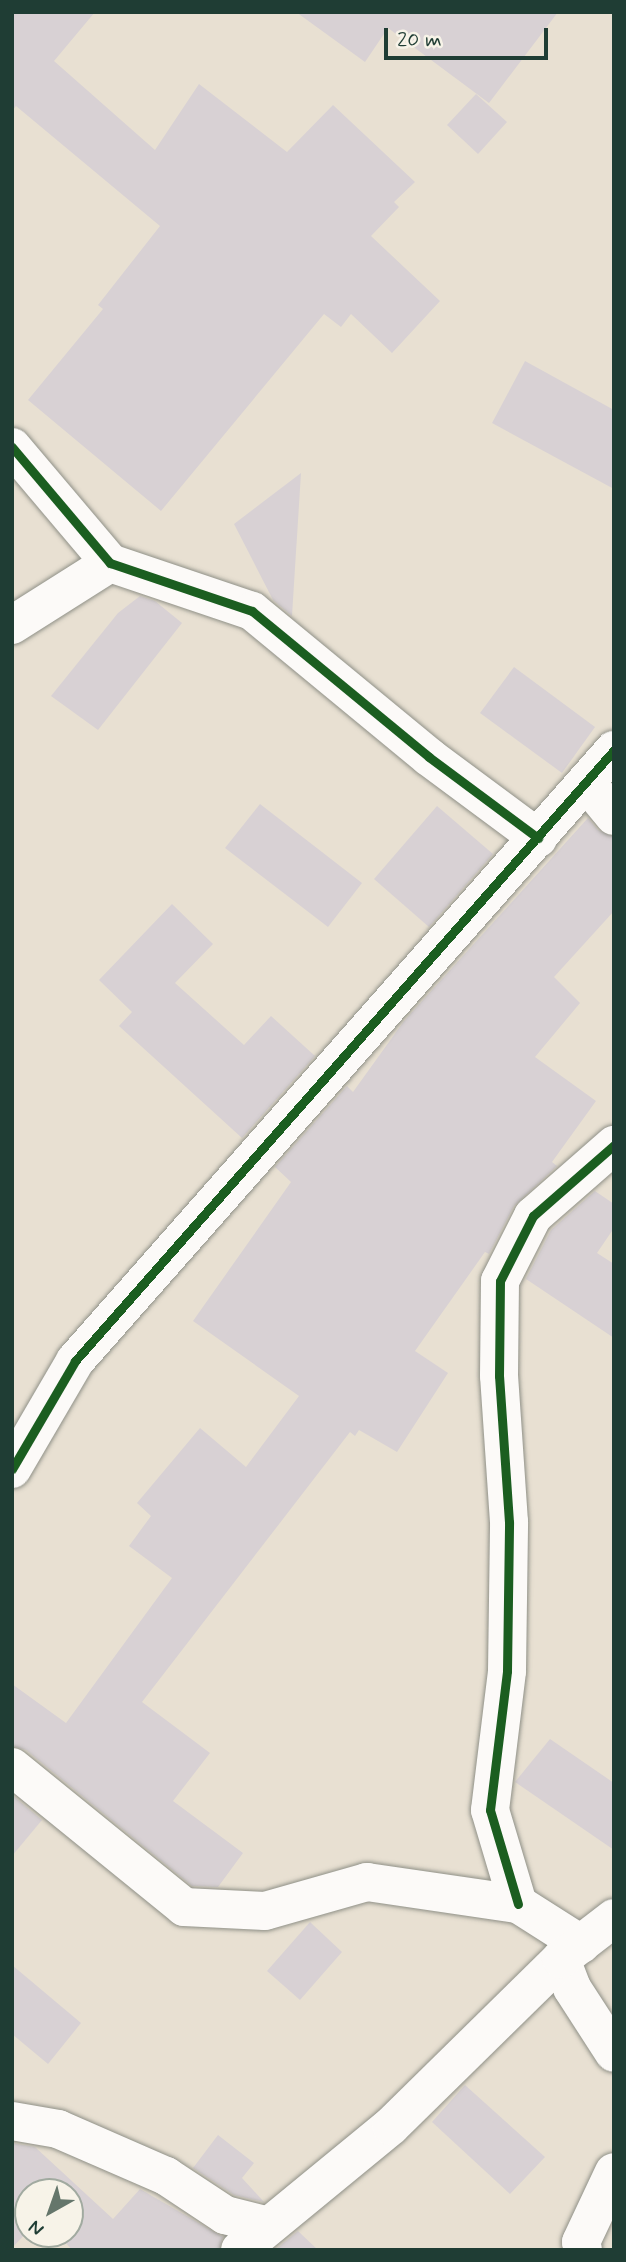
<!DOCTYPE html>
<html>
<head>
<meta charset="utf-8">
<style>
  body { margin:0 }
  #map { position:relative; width:626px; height:2262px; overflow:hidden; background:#e8e0d2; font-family:Mynerve,sans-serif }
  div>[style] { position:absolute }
  .building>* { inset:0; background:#d8d1d4 }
  .roads { filter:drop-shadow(0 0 2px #8f9087) drop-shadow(0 0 2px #8f9087) }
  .street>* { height:38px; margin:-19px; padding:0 19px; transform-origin:19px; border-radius:19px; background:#fcfaf8 }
  .cycleway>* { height:9px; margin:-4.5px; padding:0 4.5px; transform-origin:4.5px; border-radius:4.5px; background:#1b5e20 }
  span { translate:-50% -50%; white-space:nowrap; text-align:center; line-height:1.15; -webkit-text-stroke:6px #f7f3e8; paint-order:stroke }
  .frame { position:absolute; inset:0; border:14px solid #1f3d34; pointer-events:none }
  .north { position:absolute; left:14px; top:2178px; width:70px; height:70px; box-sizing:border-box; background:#f7f3e8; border:2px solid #a1aaa0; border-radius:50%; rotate:220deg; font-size:19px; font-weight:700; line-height:28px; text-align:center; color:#1f3d34 }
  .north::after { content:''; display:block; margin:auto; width:24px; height:32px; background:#65766b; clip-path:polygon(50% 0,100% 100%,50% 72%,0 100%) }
  .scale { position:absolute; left:384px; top:28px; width:164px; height:32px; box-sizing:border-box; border:4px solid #1f3d34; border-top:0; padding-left:9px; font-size:21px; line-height:24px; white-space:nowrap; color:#1f3d34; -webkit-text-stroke:5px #f7f3e8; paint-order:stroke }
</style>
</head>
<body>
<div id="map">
  <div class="building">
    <i style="clip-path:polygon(12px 12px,95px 12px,54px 61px,155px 150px,199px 84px,287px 152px,333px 105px,415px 182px,394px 202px,399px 207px,371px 236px,440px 301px,392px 353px,351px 314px,341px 327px,324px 314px,161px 511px,28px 400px,103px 309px,98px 305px,160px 226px,16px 106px,12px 111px)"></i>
    <i style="clip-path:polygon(296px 12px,558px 12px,489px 103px,388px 28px,365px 62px)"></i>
    <i style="clip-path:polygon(476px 94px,507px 122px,478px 154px,447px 125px)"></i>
    <i style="clip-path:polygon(525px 361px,614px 410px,614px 489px,492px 423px)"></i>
    <i style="clip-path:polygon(301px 473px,292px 616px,273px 600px,234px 524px)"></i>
    <i style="clip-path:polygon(140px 596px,155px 601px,182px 623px,98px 730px,51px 696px,118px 613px)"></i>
    <i style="clip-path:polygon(514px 667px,595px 727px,562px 773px,480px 713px)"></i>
    <i style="clip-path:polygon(260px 804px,362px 883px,328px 927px,225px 848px)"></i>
    <i style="clip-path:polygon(437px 806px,493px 854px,429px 927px,374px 879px)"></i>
    <i style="clip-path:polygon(588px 818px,598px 830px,614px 837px,614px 911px,554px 977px,580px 1003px,535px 1057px,596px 1101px,552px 1162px,557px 1166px,514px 1206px,489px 1254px,485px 1252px,415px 1351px,448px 1373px,397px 1452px,359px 1430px,355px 1436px,350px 1432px,142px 1702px,210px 1753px,173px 1801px,243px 1853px,218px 1887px,192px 1886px,26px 1750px,12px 1746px,12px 1684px,66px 1723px,172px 1578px,129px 1546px,151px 1516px,137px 1503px,200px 1428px,246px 1467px,299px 1396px,193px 1321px,291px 1182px,275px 1167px,347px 1086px,353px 1092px,404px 1021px)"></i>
    <i style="clip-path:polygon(172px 904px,213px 944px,175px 983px,244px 1045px,271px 1016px,315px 1056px,242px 1138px,119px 1026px,132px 1012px,99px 980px)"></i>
    <i style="clip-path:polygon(595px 1191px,614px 1204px,614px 1228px,597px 1253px,614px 1264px,614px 1338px,526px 1279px,551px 1230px)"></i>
    <i style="clip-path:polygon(550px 1739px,614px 1783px,614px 1850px,515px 1782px)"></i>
    <i style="clip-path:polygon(12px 1795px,42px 1820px,12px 1856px)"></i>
    <i style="clip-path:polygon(310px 1922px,342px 1952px,300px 2000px,267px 1971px)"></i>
    <i style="clip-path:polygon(12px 1965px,81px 2023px,48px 2064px,12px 2034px)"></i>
    <i style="clip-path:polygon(465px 2085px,545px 2157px,510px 2194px,432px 2122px)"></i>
    <i style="clip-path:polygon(218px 2135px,254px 2163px,242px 2178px,264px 2202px,234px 2195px,193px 2168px)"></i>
    <i style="clip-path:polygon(12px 2143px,35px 2147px,113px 2219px,140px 2189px,223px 2237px,219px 2250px,72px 2250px,58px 2234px,70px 2234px,70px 2192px,28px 2192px,28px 2231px,12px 2248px)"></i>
    <i style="clip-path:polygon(298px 2231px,318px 2250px,275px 2250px)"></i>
  </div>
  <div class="roads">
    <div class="street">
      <i style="left:12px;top:447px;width:152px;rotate:49.8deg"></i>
      <i style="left:110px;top:563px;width:150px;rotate:18.7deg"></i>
      <i style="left:252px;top:611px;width:229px;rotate:39.5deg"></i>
      <i style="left:429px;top:757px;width:136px;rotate:36.6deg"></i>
      <i style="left:12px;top:625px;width:116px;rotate:-32.3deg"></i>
      <i style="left:586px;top:782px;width:44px;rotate:50.5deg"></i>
      <i style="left:12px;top:1469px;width:125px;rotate:-59.7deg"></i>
      <i style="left:75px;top:1361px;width:815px;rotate:-48.58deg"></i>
      <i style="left:12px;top:1767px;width:222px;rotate:39.1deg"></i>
      <i style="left:184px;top:1907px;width:81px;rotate:2.8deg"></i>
      <i style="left:265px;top:1911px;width:106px;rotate:-15.9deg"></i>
      <i style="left:367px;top:1882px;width:153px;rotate:8.3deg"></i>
      <i style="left:518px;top:1904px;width:75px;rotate:32.4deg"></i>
      <i style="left:518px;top:1904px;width:98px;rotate:-106.6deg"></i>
      <i style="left:490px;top:1810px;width:140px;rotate:-83deg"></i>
      <i style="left:507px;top:1671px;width:149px;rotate:-89.2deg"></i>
      <i style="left:509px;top:1522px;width:146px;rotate:-93.9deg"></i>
      <i style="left:499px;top:1376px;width:95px;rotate:-89.4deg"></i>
      <i style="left:500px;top:1281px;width:73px;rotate:-63.1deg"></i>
      <i style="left:533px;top:1216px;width:108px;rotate:-41.2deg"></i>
      <i style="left:561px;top:1959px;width:31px;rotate:69deg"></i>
      <i style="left:572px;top:1988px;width:77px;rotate:57.1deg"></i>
      <i style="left:12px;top:2121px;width:47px;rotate:9.9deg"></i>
      <i style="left:58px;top:2129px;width:118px;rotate:23.5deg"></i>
      <i style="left:166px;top:2176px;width:71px;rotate:33.5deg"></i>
      <i style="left:225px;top:2215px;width:45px;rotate:14deg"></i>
      <i style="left:240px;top:2250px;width:195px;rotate:-39.4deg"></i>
      <i style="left:391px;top:2126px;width:238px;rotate:-44.5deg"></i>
      <i style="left:561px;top:1959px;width:67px;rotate:-37.7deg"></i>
      <i style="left:583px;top:2250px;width:8px;rotate:-104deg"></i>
      <i style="left:581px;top:2242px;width:77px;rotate:-64.8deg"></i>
    </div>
  </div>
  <div class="cycleway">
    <i style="left:12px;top:447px;width:152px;rotate:49.8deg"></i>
    <i style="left:110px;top:563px;width:150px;rotate:18.7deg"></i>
    <i style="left:252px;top:611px;width:229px;rotate:39.5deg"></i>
    <i style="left:429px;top:757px;width:136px;rotate:36.6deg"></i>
    <i style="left:12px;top:1469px;width:125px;rotate:-59.7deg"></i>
    <i style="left:75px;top:1361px;width:815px;rotate:-48.58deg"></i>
    <i style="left:518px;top:1904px;width:98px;rotate:-106.6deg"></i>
    <i style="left:490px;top:1810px;width:140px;rotate:-83deg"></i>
    <i style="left:507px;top:1671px;width:149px;rotate:-89.2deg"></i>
    <i style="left:509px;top:1522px;width:146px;rotate:-93.9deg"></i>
    <i style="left:499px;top:1376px;width:95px;rotate:-89.4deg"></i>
    <i style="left:500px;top:1281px;width:73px;rotate:-63.1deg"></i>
    <i style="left:533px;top:1216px;width:108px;rotate:-41.2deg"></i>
  </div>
  <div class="frame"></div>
  <div class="north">N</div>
  <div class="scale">20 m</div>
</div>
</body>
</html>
